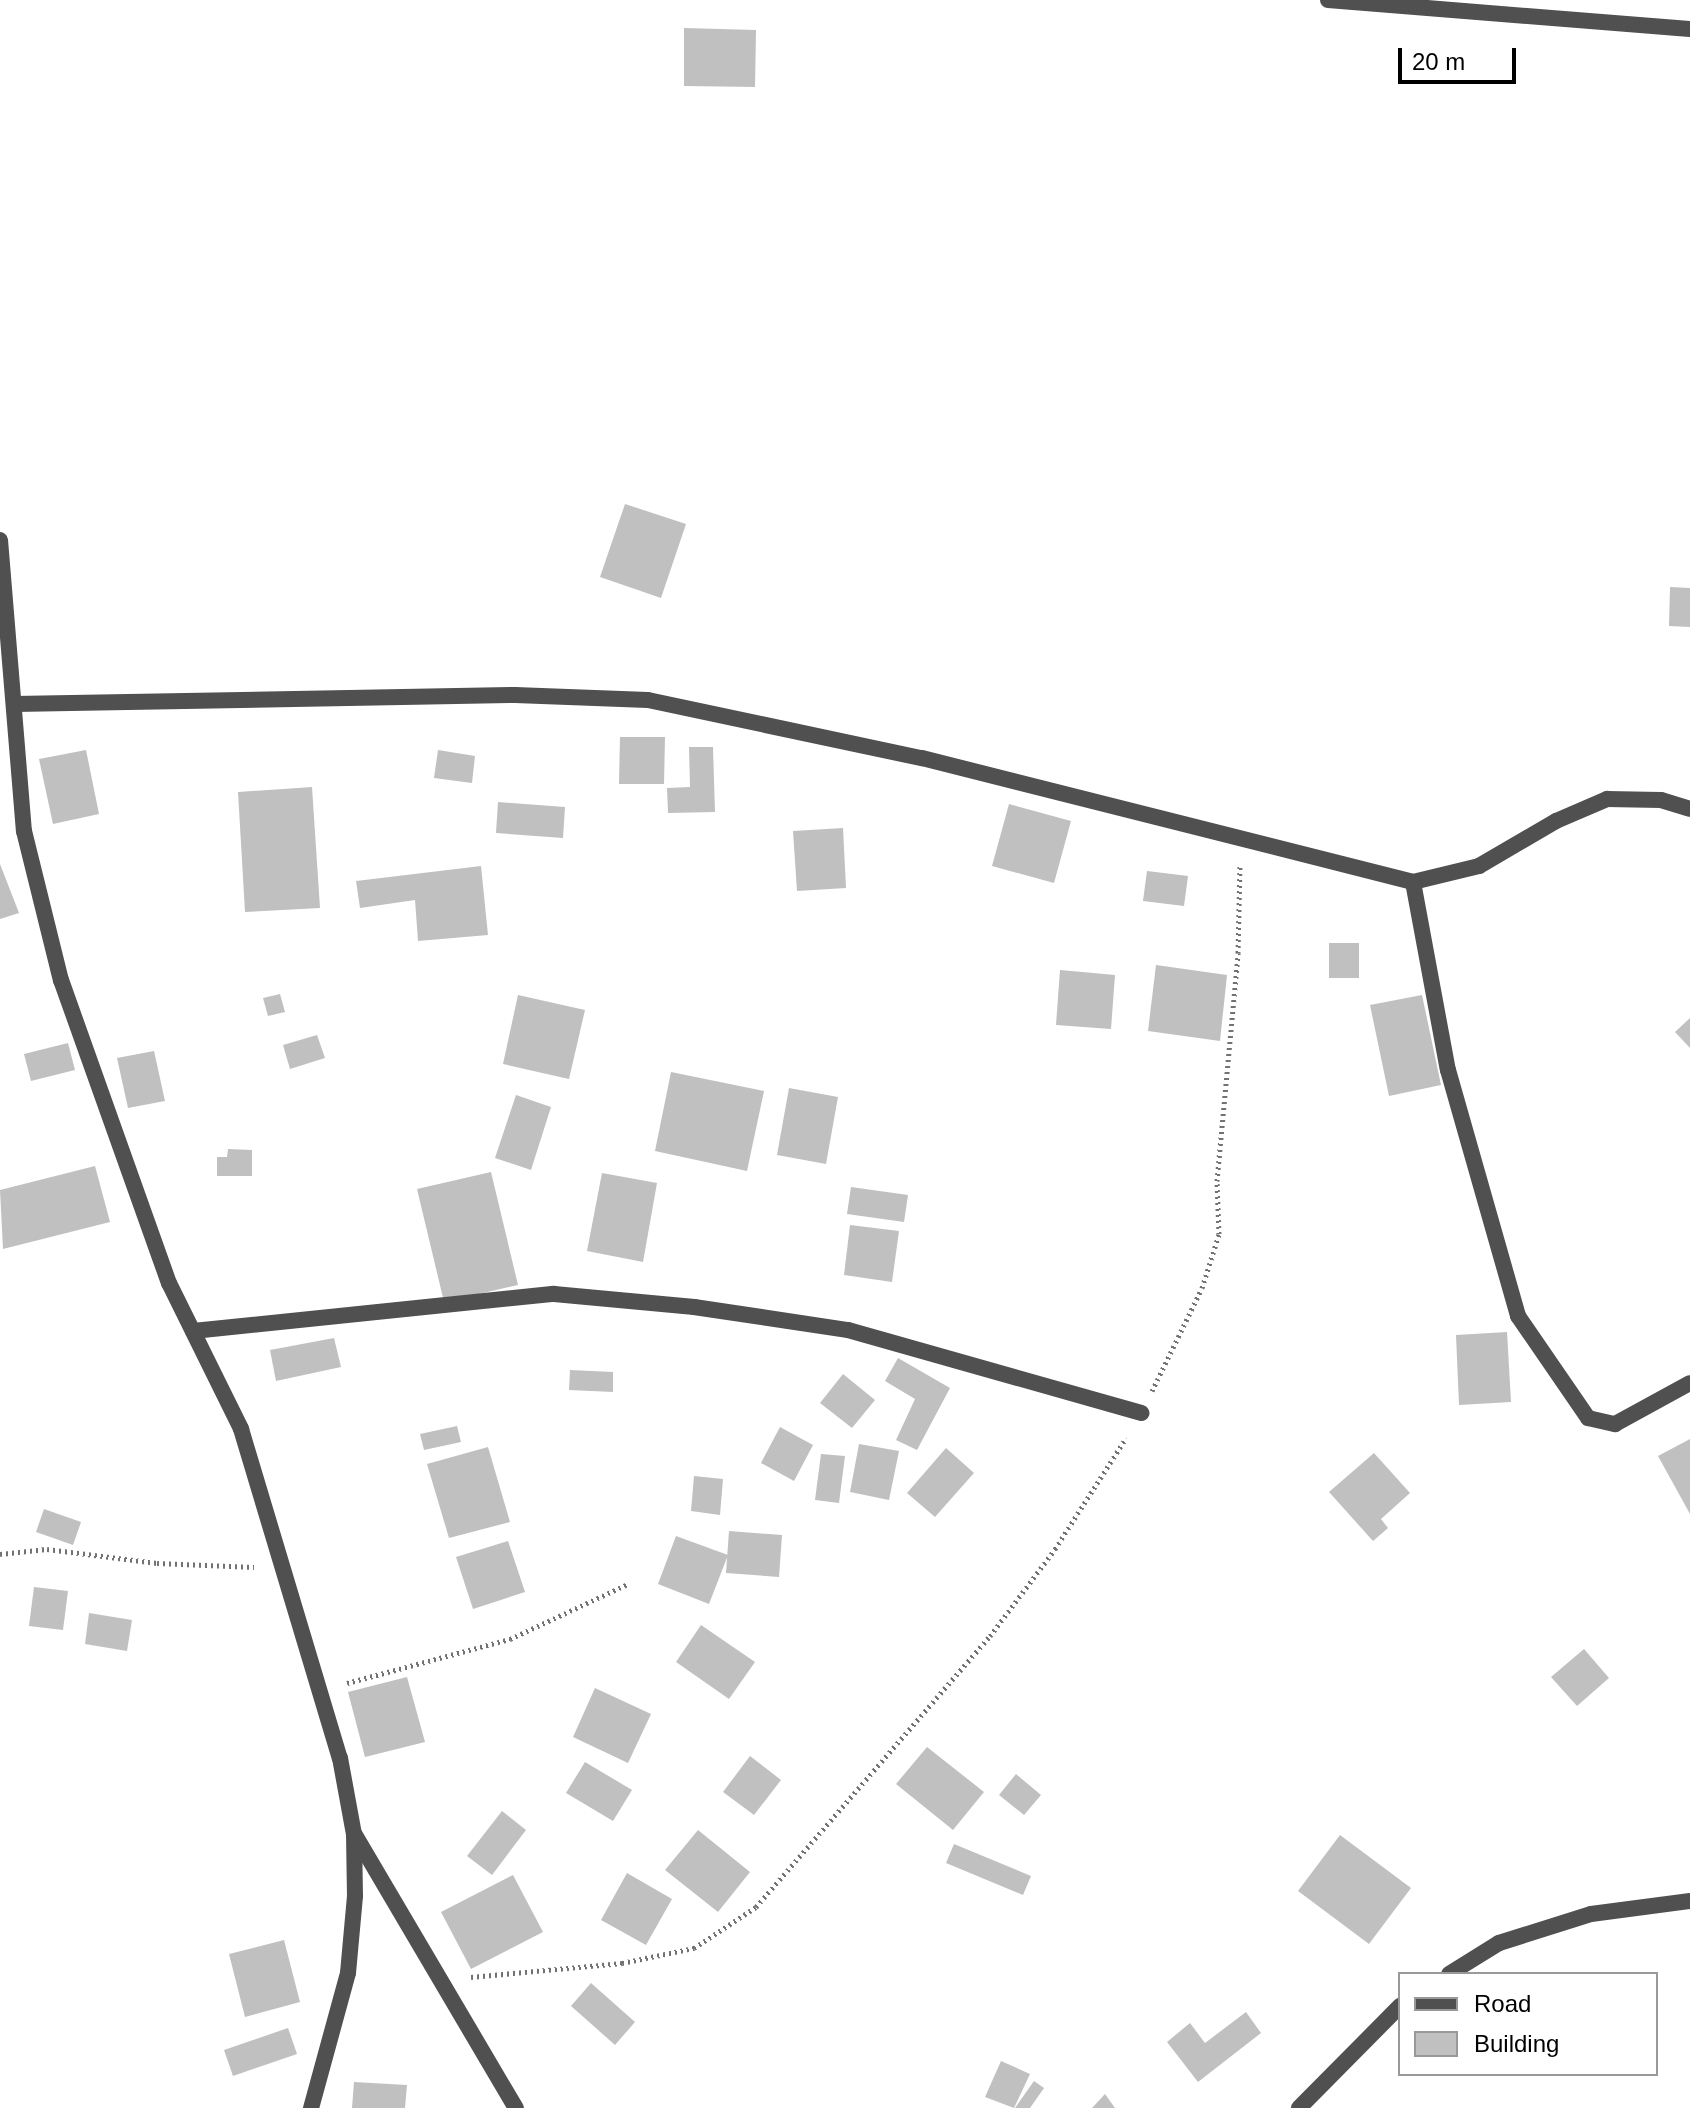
<!DOCTYPE html>
<html>
<head>
<meta charset="utf-8">
<style>
  body { margin:0 }
  #map { position:relative; width:1690px; height:2108px; overflow:hidden; background:#fff; font-family:Helvetica,sans-serif }
  div>[style] { position:absolute }
  .building>* { inset:0; background:#c0c0c0 }
  .path>* { height:5px; margin-top:-2.5px; transform-origin:0; background:repeating-linear-gradient(90deg,#727272 0 2px,transparent 0 6px) }
  .minor>* { height:16px; margin:-8px; padding:0 8px; transform-origin:8px; border-radius:8px; background:#505050 }
  span { translate:-50% -50%; white-space:nowrap; text-align:center; line-height:1.15; -webkit-text-stroke:6px #fff; paint-order:stroke }
  .legend { position:absolute; left:1398px; top:1972px; width:260px; height:104px; box-sizing:border-box; background:#fff; border:2px solid #999; margin:0; padding:10px 14px; list-style:none; font-size:24px; color:#000 }
  .legend li { display:flex; align-items:center; gap:16px; height:40px }
  .legend b { width:40px; border:2px solid #999 }
  .scale { position:absolute; left:1398px; top:48px; width:118px; height:36px; box-sizing:border-box; border:4px solid #000; border-top:0; padding-left:10px; font-size:24px; line-height:28px; white-space:nowrap; color:#000; -webkit-text-stroke:6px #fff; paint-order:stroke }
</style>
</head>
<body>
<div id="map">
  <div class="building">
    <i style="clip-path:polygon(684px 28px,756px 30px,755px 87px,684px 86px)"></i>
    <i style="clip-path:polygon(625px 504px,686px 524px,661px 598px,600px 577px)"></i>
    <i style="clip-path:polygon(1670px 587px,1690px 588px,1690px 627px,1669px 626px)"></i>
    <i style="clip-path:polygon(620px 737px,665px 737px,664px 784px,619px 784px)"></i>
    <i style="clip-path:polygon(689px 747px,713px 747px,715px 812px,668px 813px,667px 788px,690px 787px)"></i>
    <i style="clip-path:polygon(86px 750px,99px 814px,53px 824px,39px 759px)"></i>
    <i style="clip-path:polygon(438px 750px,475px 756px,472px 783px,434px 778px)"></i>
    <i style="clip-path:polygon(312px 787px,320px 908px,245px 912px,238px 792px)"></i>
    <i style="clip-path:polygon(498px 802px,565px 807px,563px 838px,496px 833px)"></i>
    <i style="clip-path:polygon(1009px 804px,1071px 821px,1054px 883px,992px 866px)"></i>
    <i style="clip-path:polygon(843px 828px,846px 888px,797px 891px,793px 831px)"></i>
    <i style="clip-path:polygon(0 864px,19px 913px,0 919px)"></i>
    <i style="clip-path:polygon(481px 866px,488px 935px,418px 941px,415px 900px,360px 908px,356px 881px)"></i>
    <i style="clip-path:polygon(1147px 871px,1188px 876px,1184px 906px,1143px 901px)"></i>
    <i style="clip-path:polygon(1329px 943px,1359px 943px,1359px 978px,1329px 978px)"></i>
    <i style="clip-path:polygon(1156px 965px,1227px 975px,1220px 1041px,1148px 1031px)"></i>
    <i style="clip-path:polygon(1060px 970px,1115px 975px,1111px 1029px,1056px 1025px)"></i>
    <i style="clip-path:polygon(280px 994px,285px 1012px,268px 1016px,263px 998px)"></i>
    <i style="clip-path:polygon(518px 995px,585px 1010px,569px 1079px,503px 1064px)"></i>
    <i style="clip-path:polygon(1422px 995px,1441px 1085px,1389px 1096px,1370px 1005px)"></i>
    <i style="clip-path:polygon(1690px 1018px,1690px 1048px,1675px 1032px)"></i>
    <i style="clip-path:polygon(317px 1035px,325px 1058px,290px 1069px,283px 1045px)"></i>
    <i style="clip-path:polygon(68px 1043px,75px 1070px,31px 1081px,24px 1054px)"></i>
    <i style="clip-path:polygon(154px 1051px,165px 1101px,128px 1108px,117px 1058px)"></i>
    <i style="clip-path:polygon(671px 1072px,764px 1091px,747px 1171px,655px 1151px)"></i>
    <i style="clip-path:polygon(789px 1088px,838px 1097px,826px 1164px,777px 1155px)"></i>
    <i style="clip-path:polygon(516px 1095px,551px 1107px,531px 1170px,495px 1158px)"></i>
    <i style="clip-path:polygon(228px 1149px,252px 1150px,252px 1176px,217px 1176px,217px 1157px,227px 1157px)"></i>
    <i style="clip-path:polygon(95px 1166px,110px 1222px,3px 1249px,0 1190px)"></i>
    <i style="clip-path:polygon(491px 1172px,518px 1285px,444px 1302px,417px 1189px)"></i>
    <i style="clip-path:polygon(602px 1173px,657px 1183px,643px 1262px,587px 1251px)"></i>
    <i style="clip-path:polygon(851px 1187px,908px 1195px,904px 1222px,847px 1214px)"></i>
    <i style="clip-path:polygon(850px 1225px,899px 1231px,892px 1282px,844px 1275px)"></i>
    <i style="clip-path:polygon(1507px 1332px,1511px 1402px,1459px 1405px,1456px 1335px)"></i>
    <i style="clip-path:polygon(334px 1338px,341px 1367px,276px 1381px,270px 1350px)"></i>
    <i style="clip-path:polygon(898px 1358px,950px 1388px,917px 1450px,896px 1440px,915px 1399px,885px 1381px)"></i>
    <i style="clip-path:polygon(570px 1370px,613px 1372px,613px 1392px,569px 1390px)"></i>
    <i style="clip-path:polygon(843px 1374px,875px 1400px,852px 1428px,820px 1403px)"></i>
    <i style="clip-path:polygon(457px 1426px,461px 1442px,424px 1450px,420px 1434px)"></i>
    <i style="clip-path:polygon(780px 1427px,813px 1445px,794px 1481px,761px 1463px)"></i>
    <i style="clip-path:polygon(1690px 1439px,1690px 1514px,1658px 1456px)"></i>
    <i style="clip-path:polygon(859px 1444px,899px 1451px,889px 1500px,850px 1492px)"></i>
    <i style="clip-path:polygon(488px 1447px,510px 1522px,449px 1538px,427px 1464px)"></i>
    <i style="clip-path:polygon(946px 1448px,974px 1473px,935px 1517px,907px 1493px)"></i>
    <i style="clip-path:polygon(1374px 1453px,1410px 1493px,1381px 1519px,1388px 1528px,1373px 1541px,1329px 1492px)"></i>
    <i style="clip-path:polygon(821px 1454px,845px 1456px,839px 1503px,815px 1500px)"></i>
    <i style="clip-path:polygon(694px 1476px,723px 1479px,720px 1515px,691px 1511px)"></i>
    <i style="clip-path:polygon(44px 1509px,81px 1522px,73px 1545px,36px 1532px)"></i>
    <i style="clip-path:polygon(729px 1531px,782px 1535px,779px 1577px,726px 1573px)"></i>
    <i style="clip-path:polygon(676px 1536px,728px 1555px,709px 1604px,658px 1584px)"></i>
    <i style="clip-path:polygon(508px 1541px,525px 1592px,473px 1609px,456px 1557px)"></i>
    <i style="clip-path:polygon(34px 1587px,68px 1591px,63px 1630px,29px 1626px)"></i>
    <i style="clip-path:polygon(89px 1613px,132px 1620px,127px 1651px,85px 1644px)"></i>
    <i style="clip-path:polygon(701px 1625px,755px 1662px,729px 1699px,676px 1662px)"></i>
    <i style="clip-path:polygon(1584px 1649px,1609px 1678px,1577px 1706px,1551px 1677px)"></i>
    <i style="clip-path:polygon(407px 1677px,425px 1742px,365px 1757px,348px 1692px)"></i>
    <i style="clip-path:polygon(595px 1688px,651px 1714px,628px 1763px,573px 1737px)"></i>
    <i style="clip-path:polygon(927px 1747px,984px 1792px,953px 1830px,896px 1784px)"></i>
    <i style="clip-path:polygon(750px 1756px,781px 1780px,754px 1815px,723px 1792px)"></i>
    <i style="clip-path:polygon(585px 1762px,632px 1790px,613px 1821px,566px 1793px)"></i>
    <i style="clip-path:polygon(1016px 1774px,1041px 1795px,1024px 1815px,999px 1795px)"></i>
    <i style="clip-path:polygon(502px 1811px,526px 1830px,492px 1875px,467px 1856px)"></i>
    <i style="clip-path:polygon(698px 1830px,750px 1872px,718px 1912px,665px 1870px)"></i>
    <i style="clip-path:polygon(1340px 1835px,1411px 1888px,1369px 1944px,1298px 1891px)"></i>
    <i style="clip-path:polygon(954px 1844px,1031px 1876px,1023px 1895px,946px 1863px)"></i>
    <i style="clip-path:polygon(627px 1873px,672px 1899px,646px 1945px,601px 1920px)"></i>
    <i style="clip-path:polygon(513px 1875px,543px 1932px,471px 1969px,441px 1912px)"></i>
    <i style="clip-path:polygon(284px 1940px,300px 2002px,245px 2017px,229px 1954px)"></i>
    <i style="clip-path:polygon(591px 1983px,635px 2022px,615px 2045px,571px 2006px)"></i>
    <i style="clip-path:polygon(1246px 2012px,1261px 2033px,1198px 2082px,1167px 2042px,1190px 2023px,1205px 2043px)"></i>
    <i style="clip-path:polygon(288px 2028px,297px 2054px,233px 2076px,224px 2050px)"></i>
    <i style="clip-path:polygon(1001px 2061px,1030px 2074px,1014px 2108px,985px 2097px)"></i>
    <i style="clip-path:polygon(1034px 2081px,1044px 2088px,1030px 2108px,1015px 2108px)"></i>
    <i style="clip-path:polygon(354px 2082px,407px 2085px,405px 2108px,352px 2108px)"></i>
    <i style="clip-path:polygon(1105px 2094px,1115px 2108px,1092px 2108px)"></i>
  </div>
  <div class="path">
    <i style="left:1152px;top:1391px;width:114px;rotate:-64.1deg"></i>
    <i style="left:1202px;top:1288px;width:57px;rotate:-72.5deg"></i>
    <i style="left:1219px;top:1234px;width:53px;rotate:-92.2deg"></i>
    <i style="left:1217px;top:1181px;width:229px;rotate:-84.7deg"></i>
    <i style="left:1238px;top:953px;width:89px;rotate:-88.7deg"></i>
    <i style="left:0;top:1554px;width:47px;rotate:-6.1deg"></i>
    <i style="left:47px;top:1549px;width:111px;rotate:7.3deg"></i>
    <i style="left:157px;top:1563px;width:97px;rotate:2.4deg"></i>
    <i style="left:347px;top:1683px;width:169px;rotate:-15.1deg"></i>
    <i style="left:510px;top:1639px;width:130px;rotate:-25deg"></i>
    <i style="left:471px;top:1977px;width:152px;rotate:-5.3deg"></i>
    <i style="left:622px;top:1963px;width:74px;rotate:-11.8deg"></i>
    <i style="left:694px;top:1948px;width:74px;rotate:-33.5deg"></i>
    <i style="left:756px;top:1907px;width:358px;rotate:-49.2deg"></i>
    <i style="left:990px;top:1636px;width:109px;rotate:-53.2deg"></i>
    <i style="left:1055px;top:1549px;width:132px;rotate:-57.4deg"></i>
  </div>
  <div class="minor">
    <i style="left:1328px;top:0;width:363px;rotate:4.6deg"></i>
    <i style="left:0;top:540px;width:292px;rotate:85.3deg"></i>
    <i style="left:24px;top:831px;width:154px;rotate:76.1deg"></i>
    <i style="left:61px;top:980px;width:322px;rotate:70.4deg"></i>
    <i style="left:169px;top:1283px;width:163px;rotate:63.7deg"></i>
    <i style="left:241px;top:1429px;width:344px;rotate:73.3deg"></i>
    <i style="left:340px;top:1758px;width:77px;rotate:79.6deg"></i>
    <i style="left:354px;top:1834px;width:62px;rotate:89.1deg"></i>
    <i style="left:355px;top:1896px;width:77px;rotate:95.2deg"></i>
    <i style="left:348px;top:1973px;width:140px;rotate:105.3deg"></i>
    <i style="left:14px;top:704px;width:501px;rotate:-1.03deg"></i>
    <i style="left:515px;top:695px;width:133px;rotate:2.2deg"></i>
    <i style="left:648px;top:700px;width:280px;rotate:12deg"></i>
    <i style="left:922px;top:758px;width:506px;rotate:14.17deg"></i>
    <i style="left:1413px;top:882px;width:68px;rotate:-13.6deg"></i>
    <i style="left:1479px;top:866px;width:89px;rotate:-30.3deg"></i>
    <i style="left:1556px;top:821px;width:56px;rotate:-23.3deg"></i>
    <i style="left:1607px;top:799px;width:54px;rotate:1.1deg"></i>
    <i style="left:1661px;top:800px;width:30px;rotate:17deg"></i>
    <i style="left:1413px;top:882px;width:191px;rotate:79.5deg"></i>
    <i style="left:1448px;top:1070px;width:256px;rotate:74.1deg"></i>
    <i style="left:1518px;top:1316px;width:124px;rotate:55.5deg"></i>
    <i style="left:1588px;top:1418px;width:28px;rotate:13deg"></i>
    <i style="left:1615px;top:1424px;width:85px;rotate:-28.7deg"></i>
    <i style="left:193px;top:1331px;width:363px;rotate:-5.9deg"></i>
    <i style="left:554px;top:1294px;width:141px;rotate:5.3deg"></i>
    <i style="left:694px;top:1307px;width:156px;rotate:8.5deg"></i>
    <i style="left:848px;top:1330px;width:305px;rotate:15.8deg"></i>
    <i style="left:355px;top:1835px;width:317px;rotate:59.5deg"></i>
    <i style="left:1449px;top:1974px;width:59px;rotate:-31.8deg"></i>
    <i style="left:1499px;top:1943px;width:96px;rotate:-17.5deg"></i>
    <i style="left:1591px;top:1914px;width:100px;rotate:-7.5deg"></i>
    <i style="left:1299px;top:2108px;width:144px;rotate:-45.3deg"></i>
  </div>
  <ul class="legend">
  <li><b style="height:10px;background:#505050"></b>Road</li>
  <li><b style="height:22px;background:#c0c0c0"></b>Building</li>
  </ul>
  <div class="scale">20 m</div>
</div>
</body>
</html>
